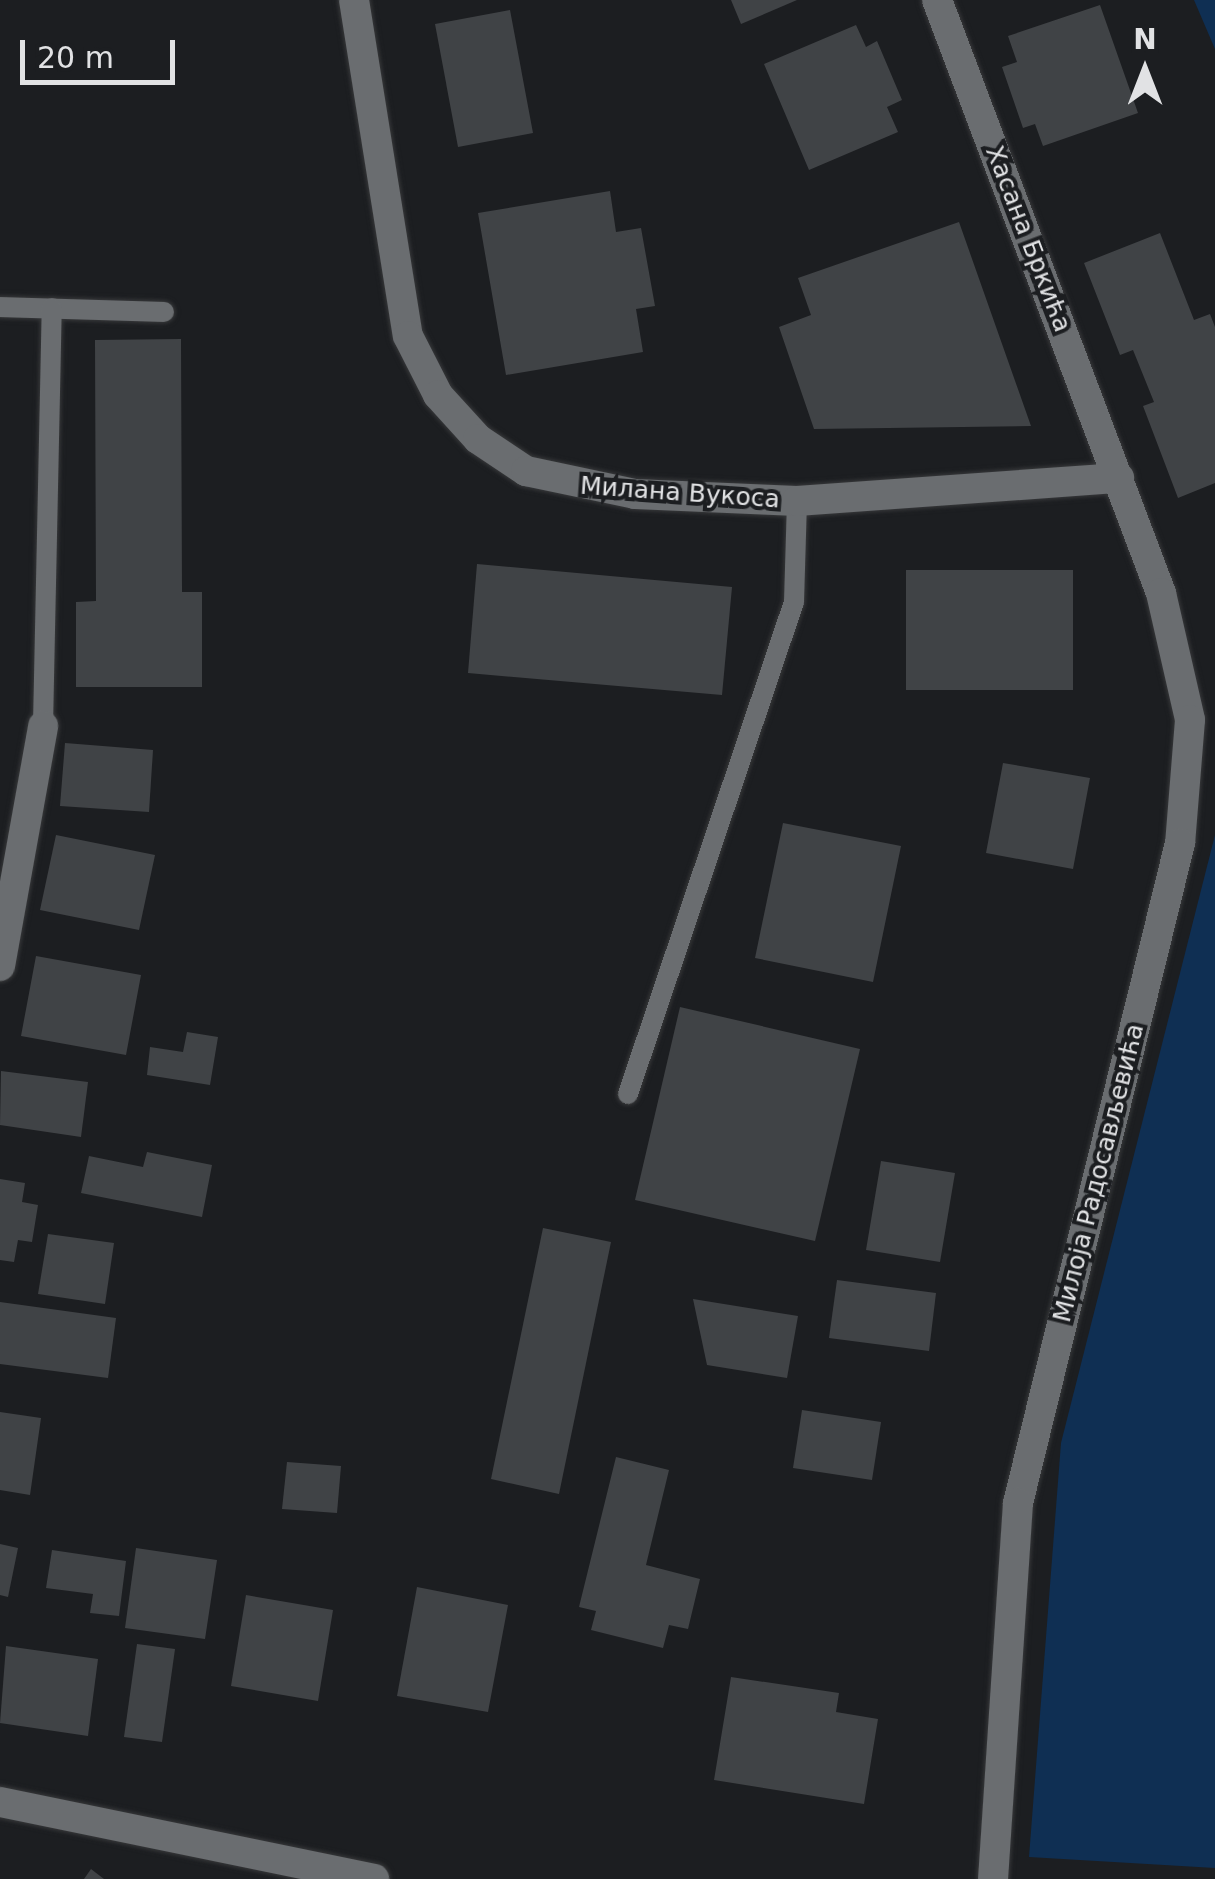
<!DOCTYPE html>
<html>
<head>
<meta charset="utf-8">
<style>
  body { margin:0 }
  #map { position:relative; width:1215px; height:1879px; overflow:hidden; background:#1c1e21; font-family:"DejaVu Sans",sans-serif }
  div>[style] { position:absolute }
  .green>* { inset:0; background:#0f2f53 }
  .building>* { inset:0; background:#404346 }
  .roads { filter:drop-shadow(0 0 2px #37383a) drop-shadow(0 0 2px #37383a) }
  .service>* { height:20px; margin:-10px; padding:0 10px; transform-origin:10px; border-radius:10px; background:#6a6d70 }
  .minor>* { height:30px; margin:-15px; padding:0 15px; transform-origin:15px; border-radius:15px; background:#6a6d70 }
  span { translate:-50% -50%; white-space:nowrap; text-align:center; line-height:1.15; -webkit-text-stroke:8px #1c1e21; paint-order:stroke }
  .street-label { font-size:25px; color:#e1e2e4 }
  .north { position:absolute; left:1095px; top:20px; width:100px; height:100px; -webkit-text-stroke:8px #1c1e21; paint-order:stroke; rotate:0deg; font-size:28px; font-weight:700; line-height:40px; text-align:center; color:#e1e2e4 }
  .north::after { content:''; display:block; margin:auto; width:35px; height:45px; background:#e1e2e4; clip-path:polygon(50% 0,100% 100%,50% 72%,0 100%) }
  .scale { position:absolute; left:20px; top:40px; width:155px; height:45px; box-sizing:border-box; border:5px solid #e1e2e4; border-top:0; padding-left:12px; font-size:30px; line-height:35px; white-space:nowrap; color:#e1e2e4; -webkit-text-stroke:8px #1c1e21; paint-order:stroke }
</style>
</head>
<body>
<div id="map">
  <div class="green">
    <i style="clip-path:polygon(1194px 0,1215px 0,1215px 49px)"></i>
    <i style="clip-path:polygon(1215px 835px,1215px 1868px,1029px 1857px,1061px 1443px)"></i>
  </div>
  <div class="building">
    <i style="clip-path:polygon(731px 0,797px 0,741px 24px)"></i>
    <i style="clip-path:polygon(1100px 5px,1138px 113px,1043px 146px,1035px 124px,1023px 128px,1002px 67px,1017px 62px,1008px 36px)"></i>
    <i style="clip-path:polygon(510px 10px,533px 133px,458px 147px,435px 24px)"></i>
    <i style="clip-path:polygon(856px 25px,866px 47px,877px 41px,902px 100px,887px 107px,898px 132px,809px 170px,764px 64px)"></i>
    <i style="clip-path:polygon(610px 191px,616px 232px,641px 228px,655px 306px,636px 309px,643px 352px,506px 375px,478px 213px)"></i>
    <i style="clip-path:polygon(959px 222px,1031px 426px,814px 429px,779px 327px,811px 315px,798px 278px)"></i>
    <i style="clip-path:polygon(1160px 233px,1194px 320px,1210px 314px,1215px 327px,1215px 483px,1178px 498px,1143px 406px,1154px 402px,1133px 350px,1120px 355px,1084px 263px)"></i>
    <i style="clip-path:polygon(181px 339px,182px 592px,202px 592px,202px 687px,76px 687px,76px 602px,96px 601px,95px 340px)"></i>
    <i style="clip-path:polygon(477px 564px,732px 587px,722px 695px,468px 673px)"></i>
    <i style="clip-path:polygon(906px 570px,1073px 570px,1073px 690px,906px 690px)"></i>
    <i style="clip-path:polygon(65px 743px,153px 750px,149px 812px,60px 806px)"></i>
    <i style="clip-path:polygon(1003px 763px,1090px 778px,1073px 869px,986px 853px)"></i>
    <i style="clip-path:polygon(783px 823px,901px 846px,873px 982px,755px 958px)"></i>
    <i style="clip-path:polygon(56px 835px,155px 855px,139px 930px,40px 910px)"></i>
    <i style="clip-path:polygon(36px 956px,141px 975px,126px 1055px,21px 1036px)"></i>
    <i style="clip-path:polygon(680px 1007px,860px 1049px,815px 1241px,635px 1200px)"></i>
    <i style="clip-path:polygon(187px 1032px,218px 1037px,210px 1085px,147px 1075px,150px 1047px,183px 1052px)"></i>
    <i style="clip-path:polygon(1px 1071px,88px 1082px,81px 1137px,0 1125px)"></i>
    <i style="clip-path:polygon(147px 1152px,212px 1165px,202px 1217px,81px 1193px,89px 1156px,143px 1167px)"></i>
    <i style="clip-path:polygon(881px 1161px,955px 1173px,940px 1262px,866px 1250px)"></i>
    <i style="clip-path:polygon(0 1179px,25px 1183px,22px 1202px,38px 1205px,32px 1242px,18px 1240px,14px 1262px,0 1260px)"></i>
    <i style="clip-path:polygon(543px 1228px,611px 1242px,559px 1494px,491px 1479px)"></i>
    <i style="clip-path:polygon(48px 1234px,114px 1243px,105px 1304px,38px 1294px)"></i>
    <i style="clip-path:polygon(837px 1280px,936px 1293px,929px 1351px,829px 1338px)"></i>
    <i style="clip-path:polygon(693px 1299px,798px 1316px,787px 1378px,707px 1365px)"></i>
    <i style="clip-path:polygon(0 1302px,116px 1318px,108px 1378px,0 1364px)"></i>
    <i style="clip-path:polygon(802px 1410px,881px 1422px,872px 1480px,793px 1468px)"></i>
    <i style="clip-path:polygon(0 1412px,41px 1418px,30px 1495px,0 1490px)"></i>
    <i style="clip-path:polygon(616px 1457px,669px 1470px,646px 1565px,700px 1579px,688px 1629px,669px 1625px,663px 1648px,591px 1630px,596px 1611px,579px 1607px)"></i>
    <i style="clip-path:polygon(287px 1462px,341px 1466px,337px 1513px,282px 1509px)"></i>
    <i style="clip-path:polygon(0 1544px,18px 1548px,8px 1597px,0 1595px)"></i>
    <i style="clip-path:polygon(136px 1548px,217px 1560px,205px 1639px,125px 1628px)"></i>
    <i style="clip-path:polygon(52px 1550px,126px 1561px,119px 1616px,90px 1613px,93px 1594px,46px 1588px)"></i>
    <i style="clip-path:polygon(417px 1587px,508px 1605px,488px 1712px,397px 1696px)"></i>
    <i style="clip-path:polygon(246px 1595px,333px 1610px,318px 1701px,231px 1686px)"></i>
    <i style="clip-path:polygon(137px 1644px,175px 1649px,162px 1742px,124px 1737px)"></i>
    <i style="clip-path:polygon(6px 1646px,98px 1659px,88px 1736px,0 1723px)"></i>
    <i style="clip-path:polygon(731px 1677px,839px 1693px,836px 1712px,878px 1719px,864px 1804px,714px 1780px)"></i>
    <i style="clip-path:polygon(91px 1869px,104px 1879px,84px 1879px)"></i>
  </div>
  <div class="roads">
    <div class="service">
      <i style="left:0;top:307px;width:164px;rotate:1.7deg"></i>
      <i style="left:43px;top:726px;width:418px;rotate:-88.8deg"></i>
      <i style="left:628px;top:1094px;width:519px;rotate:-71.36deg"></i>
      <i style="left:794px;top:602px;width:101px;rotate:-88.3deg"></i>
    </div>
    <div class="minor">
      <i style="left:354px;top:0;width:340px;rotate:80.9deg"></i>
      <i style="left:408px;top:336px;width:66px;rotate:63deg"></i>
      <i style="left:438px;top:395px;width:59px;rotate:47.7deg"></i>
      <i style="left:478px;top:439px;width:58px;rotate:33.7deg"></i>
      <i style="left:526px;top:471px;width:111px;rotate:11.9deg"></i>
      <i style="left:635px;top:494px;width:162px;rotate:2.5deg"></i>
      <i style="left:797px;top:501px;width:323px;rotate:-4.1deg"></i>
      <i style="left:937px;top:0;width:634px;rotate:69.31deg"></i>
      <i style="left:1161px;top:593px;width:130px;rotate:77.1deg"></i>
      <i style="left:1190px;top:720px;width:123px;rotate:94.6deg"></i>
      <i style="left:1180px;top:843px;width:680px;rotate:103.79deg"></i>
      <i style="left:1018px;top:1503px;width:377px;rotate:93.8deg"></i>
      <i style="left:0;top:966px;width:244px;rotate:-79.8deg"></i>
      <i style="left:0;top:1802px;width:382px;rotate:11.6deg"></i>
    </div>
  </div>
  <div class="street-label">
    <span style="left:1028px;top:239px;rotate:69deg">Хасана Бркића</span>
    <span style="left:680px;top:493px;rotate:4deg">Милана Вукоса</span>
    <span style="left:1099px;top:1173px;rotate:-76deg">Милоја Радосављевића</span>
  </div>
  <div class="north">N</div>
  <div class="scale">20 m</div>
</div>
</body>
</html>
